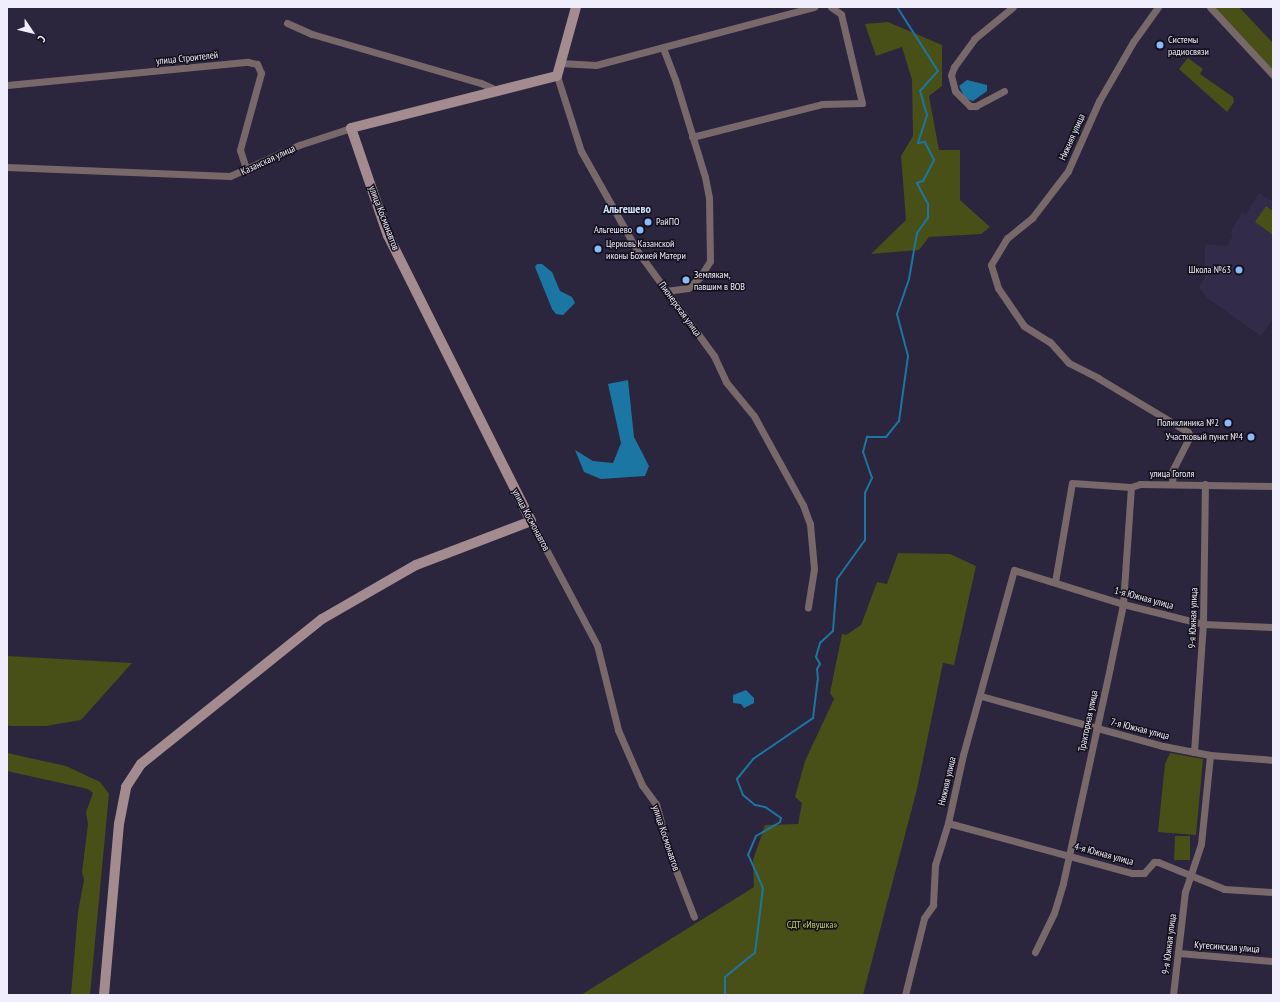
<!DOCTYPE html>
<html>
<head>
<meta charset="utf-8">
<style>
  body { margin:0 }
  #map { position:relative; width:1280px; height:1002px; overflow:hidden; background:#2b253d; font-family:"PT Sans Narrow",sans-serif }
  div>[style] { position:absolute }
  .built>* { inset:0; background:#322b4a }
  .green>* { inset:0; background:#485017 }
  .water>* { inset:0; background:#1c76a3 }
  .stream>* { height:2px; margin:-1px; padding:0 1px; transform-origin:1px; border-radius:1px; background:#1c76a3 }
  .street>* { height:7px; margin:-3.5px; padding:0 3.5px; transform-origin:3.5px; border-radius:3.5px; background:#78686a }
  .secondary>* { height:10px; margin:-5px; padding:0 5px; transform-origin:5px; border-radius:5px; background:#a48b8f }
  .dots>* { width:11px; height:11px; translate:-50% -50%; box-sizing:border-box; border:2px solid #13101b; border-radius:50% }
  span { translate:-50% -50%; white-space:nowrap; text-align:center; line-height:1.15; -webkit-text-stroke:3px #13101b; paint-order:stroke }
  .poi-label { font-size:10px; color:#f0edfd }
  .left { translate:0 -50%; text-align:left }
  .right { translate:-100% -50%; text-align:right }
  .street-label { font-size:10px; color:#f0edfd }
  .park-label { font-size:10px; color:#becf60 }
  .quarter-label { font-size:12px; color:#d0e2fc; font-weight:700 }
  .frame { position:absolute; inset:0; border:8px solid #f0edfd; pointer-events:none }
  .north { position:absolute; left:12px; top:12px; width:40px; height:40px; -webkit-text-stroke:3px #13101b; paint-order:stroke; rotate:125deg; font-size:11px; font-weight:700; line-height:16px; text-align:center; color:#f0edfd }
  .north::after { content:''; display:block; margin:auto; width:14px; height:18px; background:#f0edfd; clip-path:polygon(50% 0,100% 100%,50% 72%,0 100%) }
</style>
</head>
<body>
<div id="map">
  <div class="built">
    <i style="clip-path:polygon(1259px 193px,1273px 202px,1273px 319px,1261px 336px,1206px 297px,1199px 288px,1205px 277px,1205px 244px,1227px 246px,1232px 237px,1231px 232px,1242px 212px,1246px 214px)"></i>
  </div>
  <div class="green">
    <i style="clip-path:polygon(1213px 7px,1239px 7px,1273px 43px,1273px 72px)"></i>
    <i style="clip-path:polygon(888px 22px,942px 45px,942px 86px,929px 96px,939px 150px,960px 150px,960px 200px,990px 227px,981px 234px,929px 237px,919px 250px,871px 254px,906px 220px,901px 156px,913px 136px,912px 80px,902px 47px,876px 56px,865px 24px)"></i>
    <i style="clip-path:polygon(1188px 58px,1203px 69px,1200px 74px,1233px 97px,1234px 102px,1227px 112px,1179px 69px)"></i>
    <i style="clip-path:polygon(1266px 206px,1273px 211px,1273px 235px,1255px 222px)"></i>
    <i style="clip-path:polygon(898px 553px,950px 554px,976px 566px,954px 665px,943px 663px,917px 789px,863px 995px,581px 995px,754px 887px,753px 860px,765px 825px,798px 824px,802px 803px,795px 797px,805px 761px,834px 699px,830px 693px,842px 634px,846px 635px,861px 625px,877px 582px,887px 584px)"></i>
    <i style="clip-path:polygon(7px 656px,132px 663px,81px 720px,46px 726px,10px 726px,7px 725px)"></i>
    <i style="clip-path:polygon(7px 753px,66px 766px,100px 782px,109px 794px,90px 995px,71px 995px,78px 912px,84px 880px,82px 872px,88px 824px,86px 812px,93px 793px,88px 789px,7px 771px)"></i>
    <i style="clip-path:polygon(1170px 753px,1203px 759px,1196px 835px,1158px 832px,1165px 764px)"></i>
    <i style="clip-path:polygon(1175px 836px,1190px 836px,1190px 860px,1174px 860px)"></i>
  </div>
  <div class="water">
    <i style="clip-path:polygon(967px 80px,987px 85px,987px 91px,973px 101px,965px 98px,959px 86px)"></i>
    <i style="clip-path:polygon(537px 264px,542px 264px,552px 272px,560px 291px,572px 297px,575px 303px,563px 315px,556px 314px,552px 309px,535px 267px)"></i>
    <i style="clip-path:polygon(628px 380px,634px 437px,649px 466px,645px 476px,601px 479px,584px 472px,575px 450px,593px 461px,613px 463px,621px 443px,608px 384px)"></i>
    <i style="clip-path:polygon(746px 690px,754px 698px,754px 703px,744px 708px,741px 704px,733px 703px,733px 695px)"></i>
  </div>
  <div class="stream">
    <i style="left:725px;top:995px;width:18px;rotate:-90deg"></i>
    <i style="left:725px;top:977px;width:38px;rotate:-39deg"></i>
    <i style="left:755px;top:953px;width:65px;rotate:-83deg"></i>
    <i style="left:763px;top:888px;width:36px;rotate:-114deg"></i>
    <i style="left:748px;top:855px;width:21px;rotate:-67deg"></i>
    <i style="left:756px;top:836px;width:28px;rotate:-30deg"></i>
    <i style="left:780px;top:822px;width:4px;rotate:-76deg"></i>
    <i style="left:781px;top:818px;width:19px;rotate:-145deg"></i>
    <i style="left:765px;top:807px;width:10px;rotate:-169deg"></i>
    <i style="left:755px;top:805px;width:16px;rotate:-140deg"></i>
    <i style="left:743px;top:795px;width:17px;rotate:-111deg"></i>
    <i style="left:737px;top:779px;width:26px;rotate:-51deg"></i>
    <i style="left:753px;top:759px;width:73px;rotate:-34.3deg"></i>
    <i style="left:813px;top:718px;width:38px;rotate:-83deg"></i>
    <i style="left:818px;top:680px;width:11px;rotate:-95deg"></i>
    <i style="left:817px;top:669px;width:6px;rotate:-59deg"></i>
    <i style="left:820px;top:664px;width:8px;rotate:-120deg"></i>
    <i style="left:816px;top:657px;width:15px;rotate:-74deg"></i>
    <i style="left:820px;top:643px;width:18px;rotate:-43deg"></i>
    <i style="left:833px;top:631px;width:52px;rotate:-85.6deg"></i>
    <i style="left:837px;top:579px;width:48px;rotate:-54.3deg"></i>
    <i style="left:865px;top:540px;width:47px;rotate:-90deg"></i>
    <i style="left:865px;top:493px;width:17px;rotate:-65deg"></i>
    <i style="left:872px;top:478px;width:28px;rotate:-109deg"></i>
    <i style="left:863px;top:452px;width:16px;rotate:-75deg"></i>
    <i style="left:867px;top:437px;width:19px"></i>
    <i style="left:886px;top:437px;width:21px;rotate:-51deg"></i>
    <i style="left:899px;top:421px;width:66px;rotate:-82.1deg"></i>
    <i style="left:908px;top:356px;width:43px;rotate:-104.7deg"></i>
    <i style="left:897px;top:314px;width:37px;rotate:-71deg"></i>
    <i style="left:909px;top:279px;width:47px;rotate:-80.1deg"></i>
    <i style="left:917px;top:233px;width:19px;rotate:-54deg"></i>
    <i style="left:928px;top:218px;width:14px;rotate:-90deg"></i>
    <i style="left:928px;top:204px;width:24px;rotate:-118deg"></i>
    <i style="left:917px;top:183px;width:6px;rotate:-18deg"></i>
    <i style="left:923px;top:181px;width:24px;rotate:-62deg"></i>
    <i style="left:934px;top:160px;width:20px;rotate:-117deg"></i>
    <i style="left:925px;top:142px;width:7px;rotate:172deg"></i>
    <i style="left:918px;top:143px;width:29px;rotate:-72deg"></i>
    <i style="left:927px;top:115px;width:25px;rotate:-106deg"></i>
    <i style="left:920px;top:91px;width:27px;rotate:-48deg"></i>
    <i style="left:938px;top:71px;width:76px;rotate:-122.6deg"></i>
  </div>
  <div class="street">
    <i style="left:1158px;top:7px;width:43px;rotate:125.5deg"></i>
    <i style="left:1133px;top:42px;width:68px;rotate:120deg"></i>
    <i style="left:1099px;top:101px;width:77px;rotate:113.9deg"></i>
    <i style="left:1068px;top:171px;width:59px;rotate:127.5deg"></i>
    <i style="left:1032px;top:218px;width:32px;rotate:141deg"></i>
    <i style="left:1007px;top:238px;width:31px;rotate:121deg"></i>
    <i style="left:991px;top:265px;width:24px;rotate:73deg"></i>
    <i style="left:998px;top:288px;width:46px;rotate:55.6deg"></i>
    <i style="left:1024px;top:326px;width:31px;rotate:32deg"></i>
    <i style="left:1050px;top:342px;width:28px;rotate:48deg"></i>
    <i style="left:1069px;top:363px;width:33px;rotate:27deg"></i>
    <i style="left:1098px;top:378px;width:105px;rotate:31deg"></i>
    <i style="left:1188px;top:432px;width:4px;rotate:63deg"></i>
    <i style="left:1190px;top:436px;width:38px;rotate:117deg"></i>
    <i style="left:1173px;top:470px;width:14px;rotate:94deg"></i>
    <i style="left:1210px;top:7px;width:93px;rotate:47.2deg"></i>
    <i style="left:287px;top:23px;width:27px;rotate:24deg"></i>
    <i style="left:312px;top:34px;width:176px;rotate:16.2deg"></i>
    <i style="left:481px;top:83px;width:20px;rotate:24deg"></i>
    <i style="left:663px;top:48px;width:33px;rotate:69deg"></i>
    <i style="left:675px;top:79px;width:102px;rotate:73deg"></i>
    <i style="left:705px;top:177px;width:21px;rotate:79deg"></i>
    <i style="left:709px;top:198px;width:63px;rotate:89.1deg"></i>
    <i style="left:710px;top:261px;width:19px;rotate:122deg"></i>
    <i style="left:700px;top:277px;width:16px;rotate:137deg"></i>
    <i style="left:688px;top:288px;width:22px;rotate:172deg"></i>
    <i style="left:560px;top:63px;width:36px;rotate:3deg"></i>
    <i style="left:596px;top:65px;width:226px;rotate:-14.9deg"></i>
    <i style="left:557px;top:76px;width:79px;rotate:72.3deg"></i>
    <i style="left:581px;top:151px;width:116px;rotate:60.6deg"></i>
    <i style="left:638px;top:252px;width:129px;rotate:53.8deg"></i>
    <i style="left:714px;top:356px;width:29px;rotate:65deg"></i>
    <i style="left:726px;top:382px;width:44px;rotate:50.5deg"></i>
    <i style="left:754px;top:416px;width:102px;rotate:61.2deg"></i>
    <i style="left:803px;top:505px;width:20px;rotate:70deg"></i>
    <i style="left:810px;top:524px;width:45px;rotate:84.9deg"></i>
    <i style="left:814px;top:569px;width:39px;rotate:99deg"></i>
    <i style="left:7px;top:85px;width:242px;rotate:-5.5deg"></i>
    <i style="left:248px;top:62px;width:9px;rotate:13deg"></i>
    <i style="left:257px;top:64px;width:10px;rotate:66deg"></i>
    <i style="left:261px;top:73px;width:80px;rotate:105.3deg"></i>
    <i style="left:240px;top:150px;width:22px;rotate:72deg"></i>
    <i style="left:1004px;top:91px;width:32px;rotate:152deg"></i>
    <i style="left:976px;top:106px;width:6px;rotate:180deg"></i>
    <i style="left:970px;top:106px;width:21px;rotate:-135deg"></i>
    <i style="left:955px;top:91px;width:16px;rotate:-104deg"></i>
    <i style="left:951px;top:75px;width:9px;rotate:-69deg"></i>
    <i style="left:954px;top:67px;width:34px;rotate:-54deg"></i>
    <i style="left:974px;top:39px;width:50px;rotate:-39.4deg"></i>
    <i style="left:692px;top:137px;width:134px;rotate:-14.2deg"></i>
    <i style="left:822px;top:104px;width:40px;rotate:-1.4deg"></i>
    <i style="left:862px;top:103px;width:91px;rotate:-103.3deg"></i>
    <i style="left:841px;top:14px;width:12px;rotate:-145deg"></i>
    <i style="left:7px;top:167px;width:223px;rotate:2.3deg"></i>
    <i style="left:230px;top:176px;width:76px;rotate:-24.2deg"></i>
    <i style="left:299px;top:145px;width:55px;rotate:-18.1deg"></i>
    <i style="left:531px;top:521px;width:140px;rotate:62deg"></i>
    <i style="left:597px;top:645px;width:88px;rotate:76.1deg"></i>
    <i style="left:618px;top:730px;width:60px;rotate:66.4deg"></i>
    <i style="left:642px;top:785px;width:24px;rotate:54deg"></i>
    <i style="left:656px;top:804px;width:53px;rotate:74.6deg"></i>
    <i style="left:670px;top:855px;width:66px;rotate:68.8deg"></i>
    <i style="left:1055px;top:582px;width:100px;rotate:-80.3deg"></i>
    <i style="left:1072px;top:483px;width:59px;rotate:3.9deg"></i>
    <i style="left:1131px;top:487px;width:9px;rotate:-18deg"></i>
    <i style="left:1140px;top:484px;width:133px;rotate:0.9deg"></i>
    <i style="left:981px;top:696px;width:189px;rotate:15.4deg"></i>
    <i style="left:1163px;top:746px;width:48px;rotate:10.8deg"></i>
    <i style="left:1210px;top:755px;width:63px;rotate:4.5deg"></i>
    <i style="left:1194px;top:752px;width:128px;rotate:-86deg"></i>
    <i style="left:1203px;top:624px;width:140px;rotate:-89.2deg"></i>
    <i style="left:948px;top:823px;width:191px;rotate:15.2deg"></i>
    <i style="left:1132px;top:873px;width:12px"></i>
    <i style="left:1144px;top:873px;width:15px;rotate:-48deg"></i>
    <i style="left:1154px;top:862px;width:4px"></i>
    <i style="left:1158px;top:862px;width:71px;rotate:22.2deg"></i>
    <i style="left:1224px;top:889px;width:49px;rotate:3.5deg"></i>
    <i style="left:1035px;top:952px;width:43px;rotate:-64deg"></i>
    <i style="left:1054px;top:913px;width:31px;rotate:-73deg"></i>
    <i style="left:1063px;top:883px;width:221px;rotate:-77.7deg"></i>
    <i style="left:1110px;top:667px;width:64px;rotate:-78.3deg"></i>
    <i style="left:1123px;top:604px;width:117px;rotate:-86.1deg"></i>
    <i style="left:1179px;top:953px;width:94px;rotate:4.9deg"></i>
    <i style="left:905px;top:995px;width:79px;rotate:-76.1deg"></i>
    <i style="left:924px;top:918px;width:16px;rotate:-55deg"></i>
    <i style="left:933px;top:905px;width:40px;rotate:-87.1deg"></i>
    <i style="left:935px;top:865px;width:44px;rotate:-72.8deg"></i>
    <i style="left:948px;top:823px;width:70px;rotate:-77.6deg"></i>
    <i style="left:963px;top:755px;width:192px;rotate:-74.6deg"></i>
    <i style="left:1014px;top:570px;width:114px;rotate:17.3deg"></i>
    <i style="left:1123px;top:604px;width:82px;rotate:14deg"></i>
    <i style="left:1203px;top:624px;width:70px;rotate:2.5deg"></i>
    <i style="left:1173px;top:995px;width:104px;rotate:-83.4deg"></i>
    <i style="left:1185px;top:892px;width:51px;rotate:-71.6deg"></i>
    <i style="left:1201px;top:844px;width:89px;rotate:-84.2deg"></i>
  </div>
  <div class="secondary">
    <i style="left:104px;top:995px;width:172px;rotate:-85deg"></i>
    <i style="left:119px;top:824px;width:38px;rotate:-79deg"></i>
    <i style="left:126px;top:787px;width:27px;rotate:-57deg"></i>
    <i style="left:141px;top:764px;width:232px;rotate:-38.7deg"></i>
    <i style="left:322px;top:619px;width:108px;rotate:-29.9deg"></i>
    <i style="left:416px;top:565px;width:123px;rotate:-20.9deg"></i>
    <i style="left:531px;top:521px;width:319px;rotate:-116.6deg"></i>
    <i style="left:388px;top:236px;width:114px;rotate:-108.9deg"></i>
    <i style="left:351px;top:128px;width:212px;rotate:-14.2deg"></i>
    <i style="left:557px;top:76px;width:72px;rotate:-74.6deg"></i>
  </div>
  <div class="dots">
    <i style="left:1160px;top:45px;background:#89bafc"></i>
    <i style="left:648px;top:222px;background:#89bafc"></i>
    <i style="left:640px;top:230px;background:#89bafc"></i>
    <i style="left:598px;top:249px;background:#89bafc"></i>
    <i style="left:1239px;top:270px;background:#89bafc"></i>
    <i style="left:686px;top:280px;background:#89bafc"></i>
    <i style="left:1228px;top:423px;background:#89bafc"></i>
    <i style="left:1251px;top:437px;background:#89bafc"></i>
  </div>
  <div class="poi-label">
    <span class="left" style="left:1168px;top:45px">Системы<br>радиосвязи</span>
    <span class="left" style="left:656px;top:222px">РайПО</span>
    <span class="right" style="left:632px;top:230px">Альгешево</span>
    <span class="left" style="left:606px;top:249px">Церковь Казанской<br>иконы Божией Матери</span>
    <span class="right" style="left:1231px;top:270px">Школа №63</span>
    <span class="left" style="left:694px;top:280px">Землякам,<br>павшим в ВОВ</span>
    <span class="right" style="left:1219px;top:423px">Поликлиника №2</span>
    <span class="right" style="left:1243px;top:437px">Участковый пункт №4</span>
  </div>
  <div class="street-label">
    <span style="left:187px;top:58px;rotate:-6deg">улица Строителей</span>
    <span style="left:1072px;top:137px;rotate:-66deg">Нижняя улица</span>
    <span style="left:268px;top:160px;rotate:-25deg">Казанская улица</span>
    <span style="left:384px;top:218px;rotate:69deg">улица Космонавтов</span>
    <span style="left:680px;top:309px;rotate:54deg">Пионерская улица</span>
    <span style="left:1172px;top:474px">улица Гоголя</span>
    <span style="left:531px;top:520px;rotate:62deg">улица Космонавтов</span>
    <span style="left:1144px;top:598px;rotate:15deg">1-я Южная улица</span>
    <span style="left:1193px;top:618px;rotate:-88deg">9-я Южная улица</span>
    <span style="left:1088px;top:721px;rotate:-78deg">Тракторная улица</span>
    <span style="left:1140px;top:729px;rotate:14deg">7-я Южная улица</span>
    <span style="left:947px;top:781px;rotate:-77deg">Нижняя улица</span>
    <span style="left:666px;top:838px;rotate:72deg">улица Космонавтов</span>
    <span style="left:1104px;top:854px;rotate:15deg">4-я Южная улица</span>
    <span style="left:1169px;top:944px;rotate:-83deg">9-я Южная улица</span>
    <span style="left:1227px;top:947px;rotate:4deg">Кугесинская улица</span>
  </div>
  <div class="park-label">
    <span style="left:812px;top:925px">СДТ «Ивушка»</span>
  </div>
  <div class="quarter-label">
    <span style="left:627px;top:209px">Альгешево</span>
  </div>
  <div class="frame"></div>
  <div class="north">С</div>
</div>
</body>
</html>
